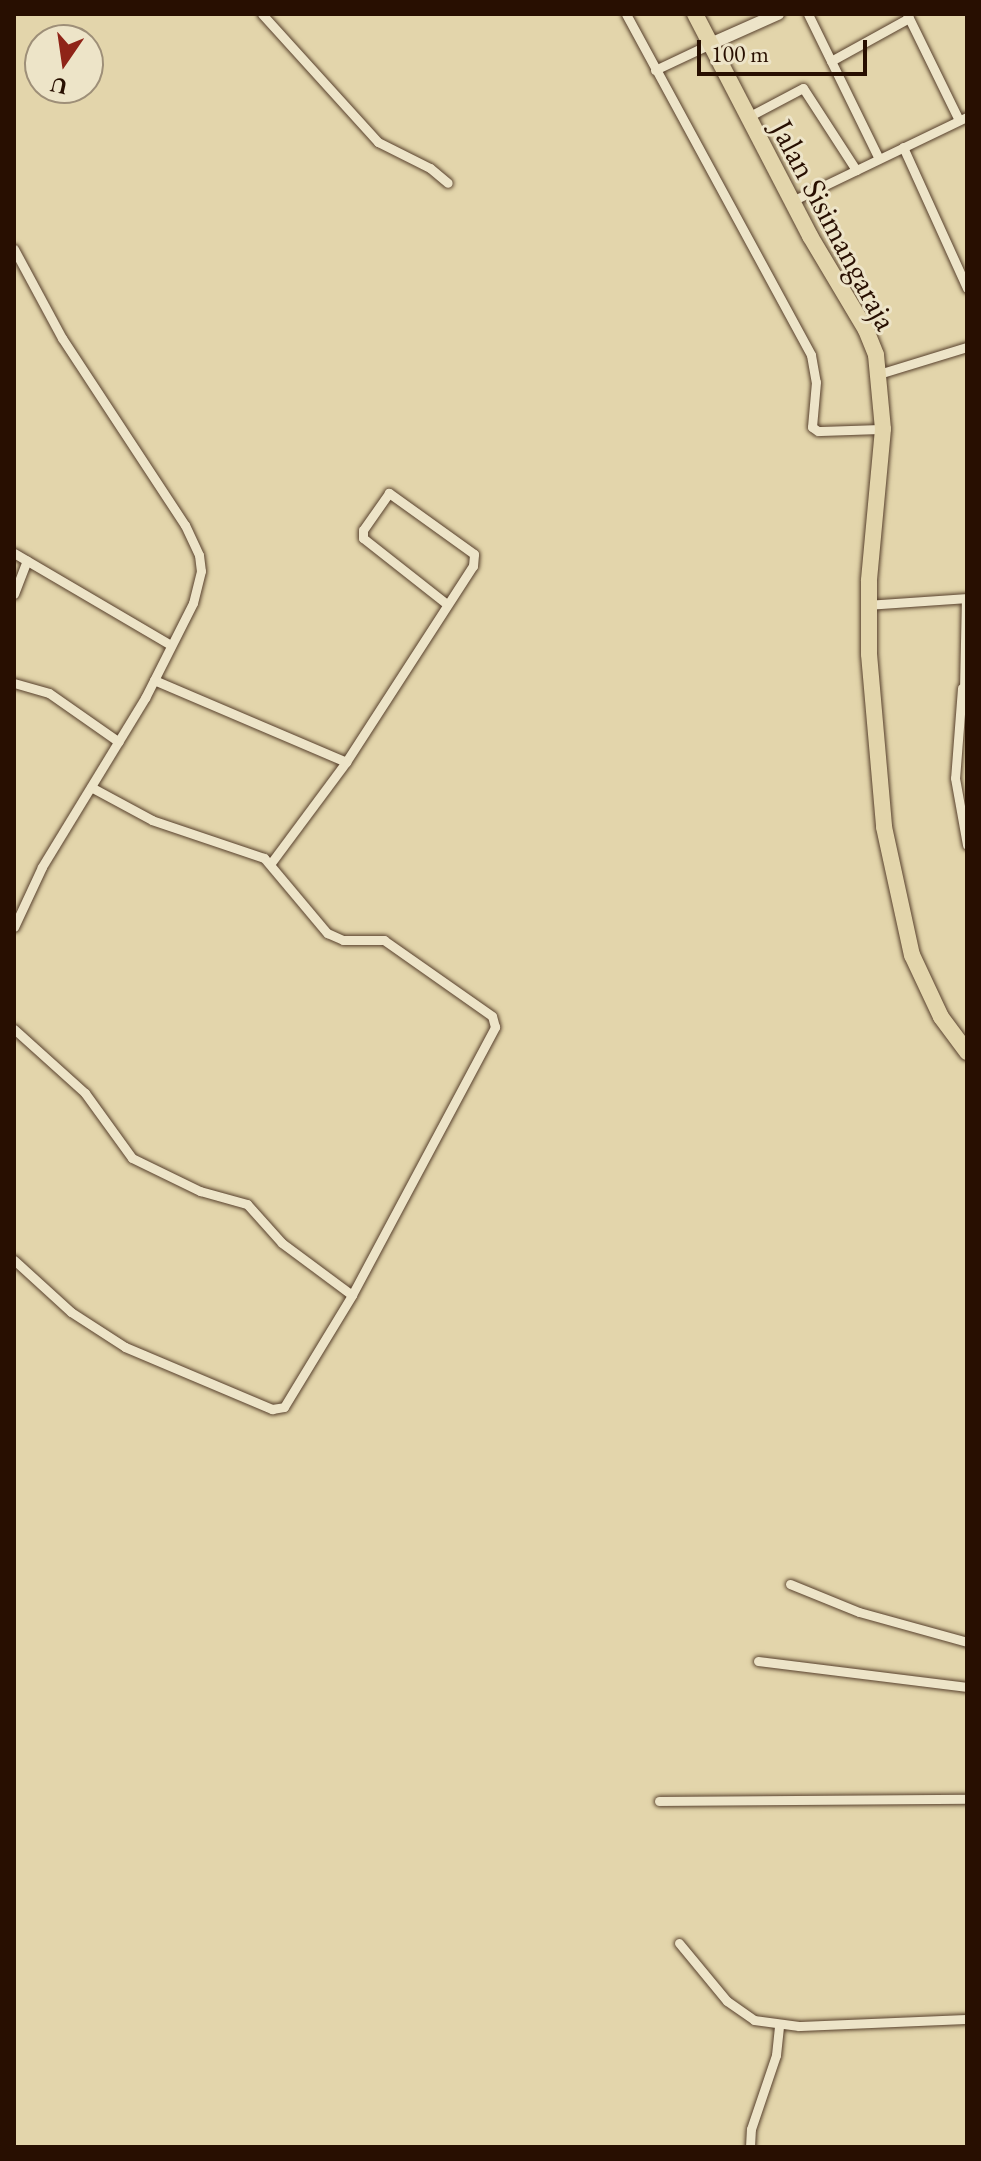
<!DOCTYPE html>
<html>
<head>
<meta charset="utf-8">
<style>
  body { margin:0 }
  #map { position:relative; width:981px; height:2161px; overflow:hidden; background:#e3d5ab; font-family:"EB Garamond",serif }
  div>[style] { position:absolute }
  .roads { filter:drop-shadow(0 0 2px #57402c) drop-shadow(0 0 2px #57402c) }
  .street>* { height:9px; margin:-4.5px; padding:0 4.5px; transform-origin:4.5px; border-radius:4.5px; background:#ede4c8 }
  .secondary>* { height:12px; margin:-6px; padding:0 6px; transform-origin:6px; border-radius:6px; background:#ede4c8 }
  .highway>* { height:16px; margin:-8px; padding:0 8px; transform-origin:8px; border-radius:8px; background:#e3d5ab }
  span { translate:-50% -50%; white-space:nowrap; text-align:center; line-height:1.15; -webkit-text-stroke:6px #ede4c8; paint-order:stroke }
  .street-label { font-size:32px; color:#280f01 }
  .frame { position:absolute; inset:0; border:16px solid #280f01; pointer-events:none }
  .north { position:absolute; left:24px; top:24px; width:80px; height:80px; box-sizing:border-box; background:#ede4c8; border:2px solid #9e8f78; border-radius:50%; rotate:193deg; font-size:22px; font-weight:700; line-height:32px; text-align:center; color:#280f01 }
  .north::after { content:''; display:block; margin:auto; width:28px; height:36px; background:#8f2418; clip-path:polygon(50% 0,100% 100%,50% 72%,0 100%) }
  .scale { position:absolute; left:697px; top:40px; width:170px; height:36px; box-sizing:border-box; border:4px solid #280f01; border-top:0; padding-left:10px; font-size:24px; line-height:28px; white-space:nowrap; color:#280f01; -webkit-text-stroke:6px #ede4c8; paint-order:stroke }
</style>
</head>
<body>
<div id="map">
  <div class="roads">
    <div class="street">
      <i style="left:262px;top:14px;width:173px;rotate:47.8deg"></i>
      <i style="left:378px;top:142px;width:58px;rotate:26.6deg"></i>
      <i style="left:430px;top:168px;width:23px;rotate:40deg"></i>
      <i style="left:626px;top:14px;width:388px;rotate:61.5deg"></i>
      <i style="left:811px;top:355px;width:27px;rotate:80deg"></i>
      <i style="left:816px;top:382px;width:45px;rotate:95.1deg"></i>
      <i style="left:812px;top:427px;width:7px;rotate:34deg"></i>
      <i style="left:818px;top:431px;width:65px;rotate:-1.8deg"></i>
      <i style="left:808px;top:14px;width:161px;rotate:63.9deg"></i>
      <i style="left:907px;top:14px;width:118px;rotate:63.9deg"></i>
      <i style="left:831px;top:61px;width:89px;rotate:-28.9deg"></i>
      <i style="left:655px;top:70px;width:56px;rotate:-25.2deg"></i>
      <i style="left:748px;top:117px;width:62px;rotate:-27.8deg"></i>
      <i style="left:803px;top:88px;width:98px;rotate:57.1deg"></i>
      <i style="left:903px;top:147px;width:155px;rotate:65.6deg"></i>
      <i style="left:790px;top:202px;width:196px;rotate:-25.7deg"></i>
      <i style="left:14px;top:249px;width:101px;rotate:61.7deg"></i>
      <i style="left:62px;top:338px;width:224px;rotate:56.7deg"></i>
      <i style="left:185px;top:525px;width:33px;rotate:65deg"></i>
      <i style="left:199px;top:555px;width:16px;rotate:83deg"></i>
      <i style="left:201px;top:571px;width:33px;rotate:104deg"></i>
      <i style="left:193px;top:603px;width:106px;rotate:116.8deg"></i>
      <i style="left:145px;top:698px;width:198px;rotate:121.4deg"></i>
      <i style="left:42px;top:867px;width:66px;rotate:115deg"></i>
      <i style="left:879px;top:374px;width:92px;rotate:-17.1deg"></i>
      <i style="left:14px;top:553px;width:182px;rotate:30.4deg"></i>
      <i style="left:14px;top:594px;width:36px;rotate:-69deg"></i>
      <i style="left:867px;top:605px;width:100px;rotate:-4deg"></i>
      <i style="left:154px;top:680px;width:209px;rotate:23.1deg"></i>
      <i style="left:14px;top:683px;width:36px;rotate:16deg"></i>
      <i style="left:49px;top:693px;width:85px;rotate:35deg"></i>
      <i style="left:962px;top:688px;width:90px;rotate:94.4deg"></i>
      <i style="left:955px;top:778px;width:68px;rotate:79.8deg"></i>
      <i style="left:964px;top:691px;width:92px;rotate:-88.8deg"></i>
      <i style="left:271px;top:863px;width:126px;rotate:-53.4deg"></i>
      <i style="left:346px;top:762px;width:234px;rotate:-57.1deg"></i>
      <i style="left:473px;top:566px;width:12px;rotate:-85deg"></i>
      <i style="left:474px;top:554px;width:105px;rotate:-144.3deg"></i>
      <i style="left:389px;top:493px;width:45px;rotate:125.1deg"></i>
      <i style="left:363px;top:530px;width:8px;rotate:90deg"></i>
      <i style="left:363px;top:538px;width:107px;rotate:38.2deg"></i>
      <i style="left:14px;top:1029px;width:96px;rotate:42deg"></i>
      <i style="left:85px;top:1093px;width:80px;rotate:54.1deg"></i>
      <i style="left:132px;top:1158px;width:76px;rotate:25.9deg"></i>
      <i style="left:200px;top:1191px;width:49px;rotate:15.5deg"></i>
      <i style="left:247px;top:1204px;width:52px;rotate:48.1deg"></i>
      <i style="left:282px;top:1243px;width:87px;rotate:36.6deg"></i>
      <i style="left:14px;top:1260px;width:77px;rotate:42.4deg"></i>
      <i style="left:71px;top:1312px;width:64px;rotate:32.9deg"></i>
      <i style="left:125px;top:1347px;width:160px;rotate:22.9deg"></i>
      <i style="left:272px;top:1409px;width:12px;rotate:-9deg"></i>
      <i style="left:284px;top:1407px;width:131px;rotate:-58.7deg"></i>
      <i style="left:352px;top:1295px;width:304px;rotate:-61.9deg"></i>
      <i style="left:495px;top:1027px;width:11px;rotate:-105deg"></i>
      <i style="left:492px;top:1016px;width:132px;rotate:-144.9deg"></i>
      <i style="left:384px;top:940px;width:41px;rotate:180deg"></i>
      <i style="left:343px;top:940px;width:17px;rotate:-156deg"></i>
      <i style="left:327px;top:933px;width:98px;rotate:-130deg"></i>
      <i style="left:264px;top:858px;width:118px;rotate:-161.3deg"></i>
      <i style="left:152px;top:820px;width:69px;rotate:-151.6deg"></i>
      <i style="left:790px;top:1584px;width:74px;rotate:22.1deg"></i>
      <i style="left:859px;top:1612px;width:112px;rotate:15.5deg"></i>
      <i style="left:758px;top:1661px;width:211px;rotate:7.1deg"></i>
      <i style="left:659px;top:1801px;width:308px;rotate:-0.4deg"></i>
      <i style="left:679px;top:1943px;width:75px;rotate:50.4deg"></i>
      <i style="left:727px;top:2001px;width:33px;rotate:35deg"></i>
      <i style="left:754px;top:2020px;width:45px;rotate:7.6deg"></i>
      <i style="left:799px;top:2026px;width:168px;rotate:-2.4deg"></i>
      <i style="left:750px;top:2147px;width:18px;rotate:-87deg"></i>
      <i style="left:751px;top:2129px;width:78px;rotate:-71.3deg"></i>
      <i style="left:776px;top:2055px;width:30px;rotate:-84deg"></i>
    </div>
    <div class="secondary">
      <i style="left:706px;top:46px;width:79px;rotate:-24deg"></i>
    </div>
    <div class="highway">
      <i style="left:695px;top:14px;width:250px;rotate:62.6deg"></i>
      <i style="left:810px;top:236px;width:109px;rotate:59.2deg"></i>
      <i style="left:866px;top:330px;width:27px;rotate:68deg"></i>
      <i style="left:876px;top:355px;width:74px;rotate:84.6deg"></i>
      <i style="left:883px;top:429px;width:153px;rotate:95.3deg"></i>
      <i style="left:869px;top:581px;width:73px;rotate:90deg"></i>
      <i style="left:869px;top:654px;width:174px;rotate:85deg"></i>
      <i style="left:884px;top:827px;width:131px;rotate:77.7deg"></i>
      <i style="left:912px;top:955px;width:68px;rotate:64.9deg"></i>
      <i style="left:941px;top:1017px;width:44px;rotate:53.4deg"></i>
    </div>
  </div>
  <div class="street-label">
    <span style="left:834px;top:225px;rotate:62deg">Jalan Sisimangaraja</span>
  </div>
  <div class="frame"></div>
  <div class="north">U</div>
  <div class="scale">100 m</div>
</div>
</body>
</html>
